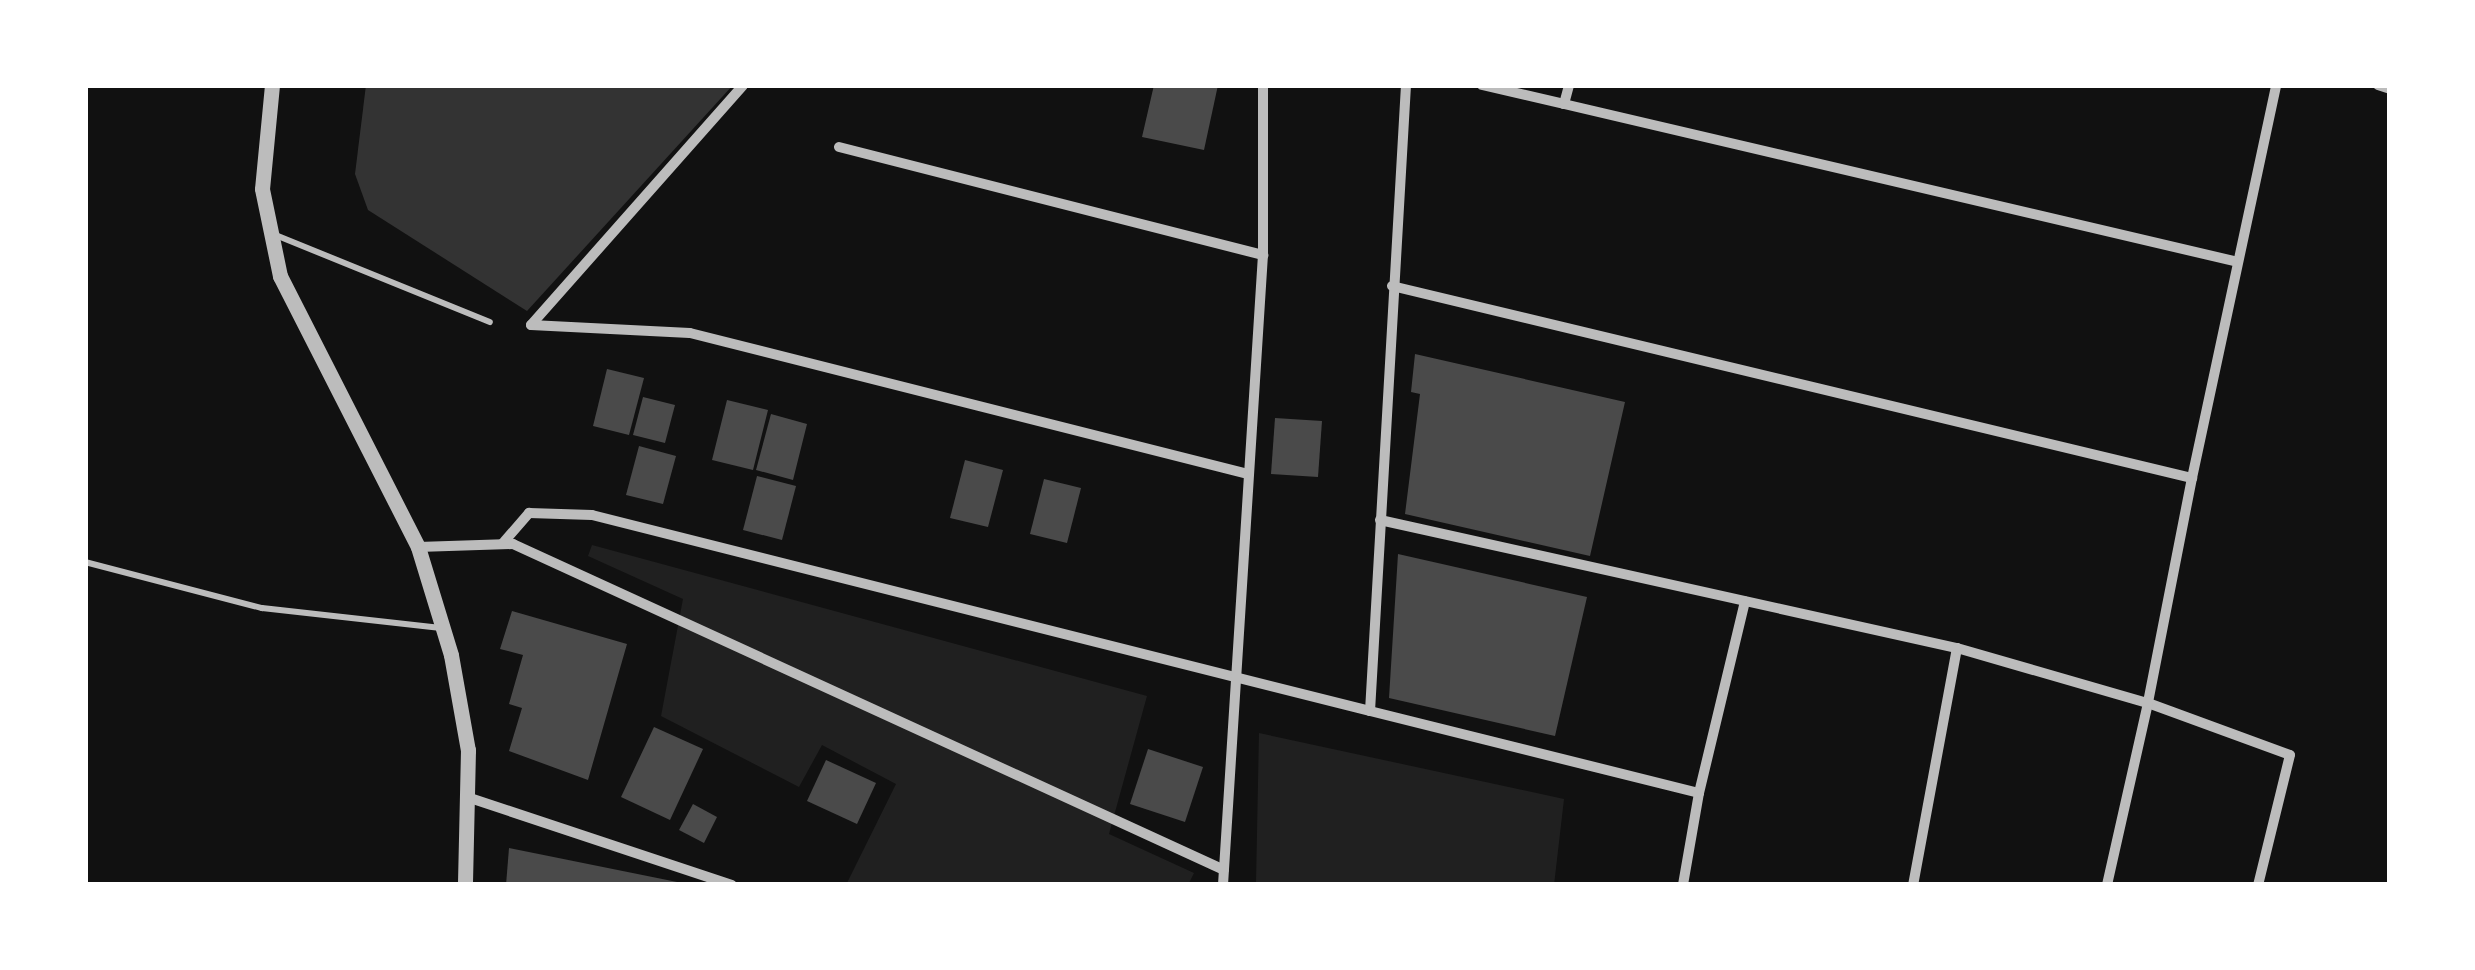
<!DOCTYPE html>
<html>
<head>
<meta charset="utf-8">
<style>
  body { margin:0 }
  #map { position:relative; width:2475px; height:970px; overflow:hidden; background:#111; font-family:Rubik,sans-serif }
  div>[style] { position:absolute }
  .green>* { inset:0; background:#202020 }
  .water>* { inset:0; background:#333 }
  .building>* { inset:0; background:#4a4a4a }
  .service>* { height:6px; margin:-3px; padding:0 3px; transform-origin:3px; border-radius:3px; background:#bcbcbc }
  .minor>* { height:10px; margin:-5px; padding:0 5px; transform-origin:5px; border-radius:5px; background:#bcbcbc }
  .tertiary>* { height:15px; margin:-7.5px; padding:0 7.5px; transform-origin:7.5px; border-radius:7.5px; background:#bcbcbc }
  span { translate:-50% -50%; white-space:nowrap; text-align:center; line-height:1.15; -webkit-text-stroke:9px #fff; paint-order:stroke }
  .frame { position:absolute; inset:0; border:88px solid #fff; pointer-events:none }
</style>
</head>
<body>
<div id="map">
  <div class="green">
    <i style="clip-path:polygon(592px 545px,1147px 696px,1109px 834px,1194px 873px,1188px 885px,846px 885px,896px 784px,822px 745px,799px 787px,661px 716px,683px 599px,588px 556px)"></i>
    <i style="clip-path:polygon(1259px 733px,1564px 799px,1554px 885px,1256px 885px)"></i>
  </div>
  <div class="water">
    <i style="clip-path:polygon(366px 85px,733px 85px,527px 311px,368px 210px,355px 174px)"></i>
  </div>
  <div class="building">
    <i style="clip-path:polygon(1154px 85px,1218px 85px,1204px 150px,1142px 137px)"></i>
    <i style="clip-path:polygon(1415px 354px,1625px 402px,1590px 556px,1405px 514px,1420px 394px,1411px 392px)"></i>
    <i style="clip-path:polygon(607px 369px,644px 378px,629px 435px,593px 426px)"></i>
    <i style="clip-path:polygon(643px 397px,675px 405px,665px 443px,633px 435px)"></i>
    <i style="clip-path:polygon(727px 400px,768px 410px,753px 470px,712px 460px)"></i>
    <i style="clip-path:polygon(771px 414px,807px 424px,793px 480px,756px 470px)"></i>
    <i style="clip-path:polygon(1275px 418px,1322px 421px,1318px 477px,1271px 474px)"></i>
    <i style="clip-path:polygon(639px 446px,676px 456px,663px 504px,626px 495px)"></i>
    <i style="clip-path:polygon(965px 460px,1003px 470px,988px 527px,950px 518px)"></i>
    <i style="clip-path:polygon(757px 476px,796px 486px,782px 540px,743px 530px)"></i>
    <i style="clip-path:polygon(1044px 479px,1081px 488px,1067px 543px,1030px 534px)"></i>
    <i style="clip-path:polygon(1398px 554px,1587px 597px,1555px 736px,1389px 698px)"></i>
    <i style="clip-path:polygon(512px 611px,627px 644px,588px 780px,509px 751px,522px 708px,509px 704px,523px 655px,500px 649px)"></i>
    <i style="clip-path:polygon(654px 727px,703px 749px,670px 820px,621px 797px)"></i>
    <i style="clip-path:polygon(1148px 749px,1203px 767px,1185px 822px,1130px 804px)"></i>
    <i style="clip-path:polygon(826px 760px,876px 783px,857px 824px,807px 801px)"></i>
    <i style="clip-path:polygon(693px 804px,717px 817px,704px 843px,679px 830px)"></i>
    <i style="clip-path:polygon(509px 848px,682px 883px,681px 885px,506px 885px)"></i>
  </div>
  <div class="service">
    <i style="left:273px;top:234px;width:234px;rotate:22.1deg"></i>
    <i style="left:85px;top:562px;width:183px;rotate:14.6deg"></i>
    <i style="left:262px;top:608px;width:180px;rotate:6.4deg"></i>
  </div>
  <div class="minor">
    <i style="left:1406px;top:85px;width:627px;rotate:93.29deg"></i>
    <i style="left:1370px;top:711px;width:339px;rotate:14deg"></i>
    <i style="left:1699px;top:793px;width:93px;rotate:99.9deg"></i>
    <i style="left:1482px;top:85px;width:84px;rotate:13deg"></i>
    <i style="left:1564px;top:104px;width:20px;rotate:-75deg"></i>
    <i style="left:2378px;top:85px;width:13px;rotate:18deg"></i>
    <i style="left:1564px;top:104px;width:692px;rotate:13.19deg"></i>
    <i style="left:839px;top:147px;width:438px;rotate:14.3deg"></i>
    <i style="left:1392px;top:286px;width:823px;rotate:13.5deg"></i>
    <i style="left:2192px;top:478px;width:229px;rotate:101.1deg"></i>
    <i style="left:2148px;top:703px;width:151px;rotate:20.1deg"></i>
    <i style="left:2290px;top:755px;width:134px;rotate:103.8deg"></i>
    <i style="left:531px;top:325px;width:159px;rotate:2.9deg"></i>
    <i style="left:690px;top:333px;width:576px;rotate:14.18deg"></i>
    <i style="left:531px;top:325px;width:320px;rotate:-48.5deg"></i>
    <i style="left:2192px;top:478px;width:402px;rotate:-77.9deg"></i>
    <i style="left:1380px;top:520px;width:591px;rotate:12.51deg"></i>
    <i style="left:1957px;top:648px;width:241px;rotate:100.5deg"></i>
    <i style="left:503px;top:543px;width:40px;rotate:-49deg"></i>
    <i style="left:529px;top:513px;width:63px;rotate:1.8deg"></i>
    <i style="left:592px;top:515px;width:802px;rotate:14.14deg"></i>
    <i style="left:418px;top:547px;width:95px;rotate:-1.8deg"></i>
    <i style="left:513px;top:544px;width:782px;rotate:24.63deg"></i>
    <i style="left:1957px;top:648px;width:199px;rotate:16.1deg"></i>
    <i style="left:2148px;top:703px;width:187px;rotate:102.7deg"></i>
    <i style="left:1699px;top:793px;width:197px;rotate:-76.5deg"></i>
    <i style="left:470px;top:798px;width:276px;rotate:18.4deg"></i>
    <i style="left:1223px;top:885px;width:631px;rotate:-86.37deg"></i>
    <i style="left:1263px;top:255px;width:170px;rotate:-90deg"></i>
  </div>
  <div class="tertiary">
    <i style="left:272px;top:85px;width:104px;rotate:95.5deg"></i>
    <i style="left:262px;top:189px;width:89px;rotate:78.3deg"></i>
    <i style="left:280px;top:276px;width:304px;rotate:63deg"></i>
    <i style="left:418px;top:547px;width:113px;rotate:73deg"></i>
    <i style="left:451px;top:655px;width:97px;rotate:79.9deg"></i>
    <i style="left:468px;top:750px;width:135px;rotate:91.3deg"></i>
  </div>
  <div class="frame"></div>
</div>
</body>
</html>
